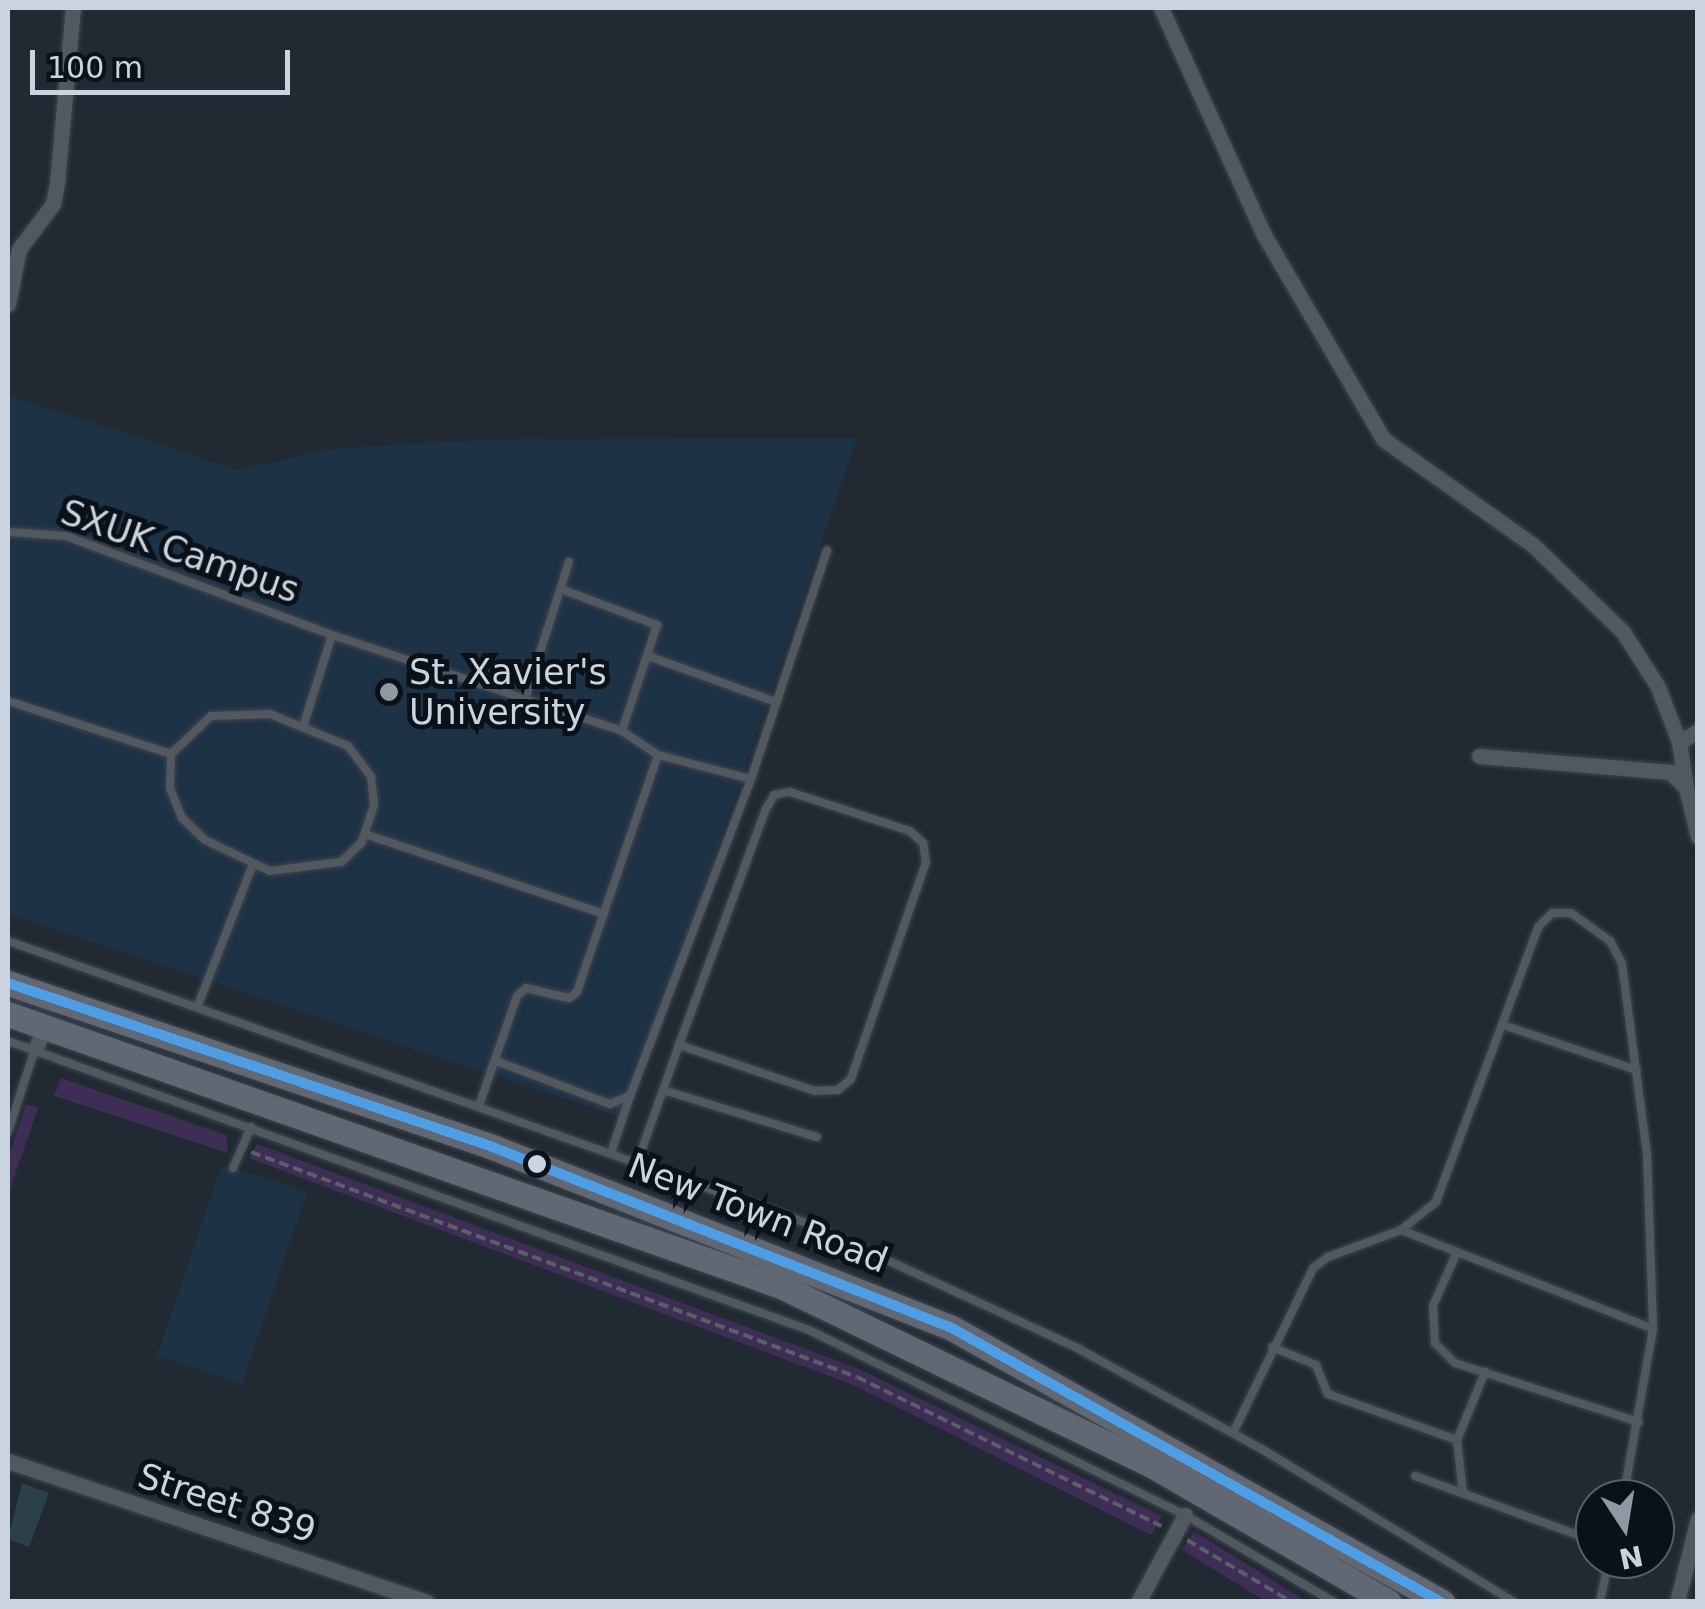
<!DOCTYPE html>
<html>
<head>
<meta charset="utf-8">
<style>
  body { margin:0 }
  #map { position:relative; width:1705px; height:1609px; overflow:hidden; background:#212932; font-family:"DejaVu Sans",sans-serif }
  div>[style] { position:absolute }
  .built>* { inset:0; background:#1e3246 }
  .green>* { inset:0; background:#3e2d55 }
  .building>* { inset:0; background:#2c4049 }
  .path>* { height:4px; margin-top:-2px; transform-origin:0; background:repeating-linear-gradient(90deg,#5a6067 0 10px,transparent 0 15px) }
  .roads { filter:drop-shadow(0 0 2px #3e444d) drop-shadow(0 0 2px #3e444d) }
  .service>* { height:8px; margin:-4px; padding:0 4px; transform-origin:4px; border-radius:4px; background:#51585f }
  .minor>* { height:15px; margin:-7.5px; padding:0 7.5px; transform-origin:7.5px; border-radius:7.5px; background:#51585f }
  .primary>* { height:25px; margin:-12.5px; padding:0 12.5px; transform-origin:12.5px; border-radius:12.5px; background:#626774 }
  .bus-1>* { height:10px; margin:-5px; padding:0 5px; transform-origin:5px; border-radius:5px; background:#4d9ee5 }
  .dots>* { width:28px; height:28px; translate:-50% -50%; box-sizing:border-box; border:5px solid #0a1119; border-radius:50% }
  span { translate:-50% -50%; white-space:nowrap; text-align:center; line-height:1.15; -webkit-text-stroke:10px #0a1119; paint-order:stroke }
  .street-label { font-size:35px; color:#cad4e0 }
  .poi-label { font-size:35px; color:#cad4e0 }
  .left { translate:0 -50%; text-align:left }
  .frame { position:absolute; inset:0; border:10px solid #cad4e0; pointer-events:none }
  .north { position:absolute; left:1575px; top:1479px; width:100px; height:100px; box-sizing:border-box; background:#0a1119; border:2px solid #575f69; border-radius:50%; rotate:168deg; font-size:28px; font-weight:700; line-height:40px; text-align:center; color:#cad4e0 }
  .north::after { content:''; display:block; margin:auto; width:35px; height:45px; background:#8f98a3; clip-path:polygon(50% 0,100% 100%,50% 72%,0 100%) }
  .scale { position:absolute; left:30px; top:50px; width:260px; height:45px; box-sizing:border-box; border:5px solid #cad4e0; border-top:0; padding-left:12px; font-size:30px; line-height:35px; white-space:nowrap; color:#cad4e0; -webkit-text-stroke:8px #0a1119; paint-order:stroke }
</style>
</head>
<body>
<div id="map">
  <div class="built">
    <i style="clip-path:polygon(8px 395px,237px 470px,338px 448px,504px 439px,857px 438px,625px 1119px,8px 914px)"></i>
    <i style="clip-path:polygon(222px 1164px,307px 1192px,242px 1384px,157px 1356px)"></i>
  </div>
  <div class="green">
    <i style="clip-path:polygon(61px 1078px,226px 1135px,228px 1153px,54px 1096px)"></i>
    <i style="clip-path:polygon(26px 1104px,38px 1108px,8px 1196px,8px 1158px)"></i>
    <i style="clip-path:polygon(257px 1144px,859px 1369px,1162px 1516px,1151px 1535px,853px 1385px,249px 1158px)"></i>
    <i style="clip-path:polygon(1194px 1531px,1306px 1601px,1265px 1601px,1182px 1550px)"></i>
  </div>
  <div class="building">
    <i style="clip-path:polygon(22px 1483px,49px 1493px,29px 1547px,8px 1539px)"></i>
  </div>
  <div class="path">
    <i style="left:251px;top:1152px;width:646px;rotate:20.37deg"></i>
    <i style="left:857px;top:1377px;width:339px;rotate:26.1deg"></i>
    <i style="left:1187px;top:1540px;width:122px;rotate:30.6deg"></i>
  </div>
  <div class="roads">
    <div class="service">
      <i style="left:8px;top:532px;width:58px;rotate:3.9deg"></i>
      <i style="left:66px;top:536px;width:284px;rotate:20.4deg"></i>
      <i style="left:332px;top:635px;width:96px;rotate:107.5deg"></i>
      <i style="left:561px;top:589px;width:103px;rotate:20.6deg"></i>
      <i style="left:657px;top:625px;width:112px;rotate:108.3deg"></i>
      <i style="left:332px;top:635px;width:305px;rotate:18.3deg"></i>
      <i style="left:622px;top:731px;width:43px;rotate:33.7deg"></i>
      <i style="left:658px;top:755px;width:250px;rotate:108.9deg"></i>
      <i style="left:577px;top:992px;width:10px;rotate:143deg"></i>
      <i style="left:569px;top:998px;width:44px;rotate:-166.9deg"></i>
      <i style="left:526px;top:988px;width:12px;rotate:138deg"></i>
      <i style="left:517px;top:996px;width:116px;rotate:109.1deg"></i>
      <i style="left:648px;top:656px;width:136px;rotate:19.8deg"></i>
      <i style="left:525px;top:699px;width:144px;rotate:-72.2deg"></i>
      <i style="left:8px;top:701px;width:171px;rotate:18deg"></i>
      <i style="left:270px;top:714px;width:84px;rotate:22.3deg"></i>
      <i style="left:348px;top:746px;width:38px;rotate:53deg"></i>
      <i style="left:371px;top:776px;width:29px;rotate:84deg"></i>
      <i style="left:374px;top:805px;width:39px;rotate:108deg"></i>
      <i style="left:362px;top:842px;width:29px;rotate:136deg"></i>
      <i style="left:341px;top:862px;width:72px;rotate:172.8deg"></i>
      <i style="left:270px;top:871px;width:72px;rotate:-154.5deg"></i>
      <i style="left:205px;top:840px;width:32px;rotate:-136deg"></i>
      <i style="left:182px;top:818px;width:32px;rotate:-112deg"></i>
      <i style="left:170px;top:788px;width:34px;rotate:-88deg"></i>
      <i style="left:171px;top:754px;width:55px;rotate:-43.5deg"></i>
      <i style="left:211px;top:716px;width:59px;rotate:-1.9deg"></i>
      <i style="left:658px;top:755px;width:96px;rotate:14.5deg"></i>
      <i style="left:365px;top:834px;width:252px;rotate:18.5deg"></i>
      <i style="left:8px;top:941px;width:850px;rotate:19.46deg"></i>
      <i style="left:809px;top:1224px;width:298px;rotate:24.8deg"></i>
      <i style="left:1079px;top:1349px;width:206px;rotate:28.7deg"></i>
      <i style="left:1260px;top:1448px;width:297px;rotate:31.2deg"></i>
      <i style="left:198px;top:1005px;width:151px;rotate:-68.7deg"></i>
      <i style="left:1503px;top:1025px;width:141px;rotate:18.6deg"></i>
      <i style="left:8px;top:1041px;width:852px;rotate:19.84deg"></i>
      <i style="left:809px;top:1330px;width:419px;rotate:26.2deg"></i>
      <i style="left:1185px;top:1515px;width:173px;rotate:30.3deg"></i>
      <i style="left:496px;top:1061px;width:122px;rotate:20.7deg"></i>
      <i style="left:610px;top:1104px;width:22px;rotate:-22deg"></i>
      <i style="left:630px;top:1096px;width:339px;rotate:-69.1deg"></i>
      <i style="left:751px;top:779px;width:241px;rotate:-71.6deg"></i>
      <i style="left:663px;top:1090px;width:161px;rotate:17deg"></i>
      <i style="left:8px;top:1132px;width:87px;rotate:-72deg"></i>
      <i style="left:611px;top:1153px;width:60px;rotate:-71.6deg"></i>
      <i style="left:637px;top:1163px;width:125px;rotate:-70.4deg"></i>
      <i style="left:679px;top:1045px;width:252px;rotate:-69.8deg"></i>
      <i style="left:766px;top:809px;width:16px;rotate:-60deg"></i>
      <i style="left:774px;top:795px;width:16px;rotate:-11deg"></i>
      <i style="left:790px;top:792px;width:126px;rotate:18deg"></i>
      <i style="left:910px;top:831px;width:18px;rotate:43deg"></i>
      <i style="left:923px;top:843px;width:19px;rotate:81deg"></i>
      <i style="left:926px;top:862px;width:230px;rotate:109.1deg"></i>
      <i style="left:851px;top:1079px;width:17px;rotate:140deg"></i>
      <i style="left:838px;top:1090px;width:23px;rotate:178deg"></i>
      <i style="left:815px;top:1091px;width:144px;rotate:-161.3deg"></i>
      <i style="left:233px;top:1168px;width:45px;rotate:-66.3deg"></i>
      <i style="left:1401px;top:1230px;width:271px;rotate:21.4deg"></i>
      <i style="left:1457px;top:1252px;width:59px;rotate:114deg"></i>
      <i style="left:1433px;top:1306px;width:37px;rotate:87deg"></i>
      <i style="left:1435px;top:1343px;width:28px;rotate:45deg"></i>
      <i style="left:1455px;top:1363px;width:193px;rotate:17.8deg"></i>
      <i style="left:1272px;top:1347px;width:48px;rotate:22.2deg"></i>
      <i style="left:1316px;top:1365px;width:31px;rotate:68deg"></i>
      <i style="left:1328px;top:1394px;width:137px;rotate:19.6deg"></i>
      <i style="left:1233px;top:1433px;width:183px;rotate:-64.1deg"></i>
      <i style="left:1313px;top:1268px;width:19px;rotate:-36deg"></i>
      <i style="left:1328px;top:1257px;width:78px;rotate:-20.3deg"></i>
      <i style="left:1401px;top:1230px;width:45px;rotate:-38.7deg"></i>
      <i style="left:1436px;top:1202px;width:293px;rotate:-69.6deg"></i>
      <i style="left:1538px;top:927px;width:20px;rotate:-45deg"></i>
      <i style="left:1552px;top:913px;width:19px"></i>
      <i style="left:1571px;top:913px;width:48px;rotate:35.7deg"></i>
      <i style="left:1610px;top:941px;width:26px;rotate:62deg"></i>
      <i style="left:1622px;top:964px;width:192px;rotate:82.5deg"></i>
      <i style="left:1647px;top:1154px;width:175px;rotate:88deg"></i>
      <i style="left:1653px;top:1329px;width:173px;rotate:100deg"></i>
      <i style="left:1415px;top:1476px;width:191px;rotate:19.9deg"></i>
      <i style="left:1463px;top:1493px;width:53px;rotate:-96.5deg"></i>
      <i style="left:1457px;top:1440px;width:74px;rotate:-67.6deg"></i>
      <i style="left:1600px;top:1602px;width:44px;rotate:-78.2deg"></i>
    </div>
    <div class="minor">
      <i style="left:1161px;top:8px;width:249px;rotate:65.6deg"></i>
      <i style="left:1264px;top:235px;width:236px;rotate:59.7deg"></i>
      <i style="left:1383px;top:439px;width:185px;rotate:35.3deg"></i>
      <i style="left:1534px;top:546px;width:124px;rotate:44deg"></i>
      <i style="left:1623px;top:632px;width:65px;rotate:57.5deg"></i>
      <i style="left:1658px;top:687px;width:59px;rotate:69.1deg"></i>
      <i style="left:1679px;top:742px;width:47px;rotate:81.3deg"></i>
      <i style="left:8px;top:304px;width:56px;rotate:-78.7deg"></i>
      <i style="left:19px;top:249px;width:56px;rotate:-52.9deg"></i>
      <i style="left:53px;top:204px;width:21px;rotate:-79deg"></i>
      <i style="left:57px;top:183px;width:176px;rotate:-84.8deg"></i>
      <i style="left:1679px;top:742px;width:22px;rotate:-30deg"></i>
      <i style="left:1479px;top:756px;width:192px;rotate:4.8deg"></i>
      <i style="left:1670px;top:772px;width:23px;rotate:45deg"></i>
      <i style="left:1686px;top:788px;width:50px;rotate:76.2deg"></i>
      <i style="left:35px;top:1049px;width:25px;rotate:-64deg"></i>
      <i style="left:8px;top:1461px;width:442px;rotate:18.6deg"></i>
      <i style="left:1138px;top:1602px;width:99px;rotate:-61.6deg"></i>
      <i style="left:1677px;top:1602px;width:86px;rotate:-75.8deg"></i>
    </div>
    <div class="primary">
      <i style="left:8px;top:983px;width:509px;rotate:18.68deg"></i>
      <i style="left:490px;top:1146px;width:494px;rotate:21.5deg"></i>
      <i style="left:950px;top:1327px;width:564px;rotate:29.2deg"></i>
      <i style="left:8px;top:1014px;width:819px;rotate:19.39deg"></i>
      <i style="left:781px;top:1286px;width:413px;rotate:25.8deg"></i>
      <i style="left:1153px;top:1466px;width:272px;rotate:30deg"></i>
    </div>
  </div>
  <div class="bus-1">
    <i style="left:8px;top:983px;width:509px;rotate:18.68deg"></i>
    <i style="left:490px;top:1146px;width:494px;rotate:21.5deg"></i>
    <i style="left:950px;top:1327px;width:563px;rotate:29.25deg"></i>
  </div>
  <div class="dots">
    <i style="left:389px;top:692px;background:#8f98a3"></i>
    <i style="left:537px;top:1164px;background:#cad4e0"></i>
  </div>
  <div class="street-label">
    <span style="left:180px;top:551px;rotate:19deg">SXUK Campus</span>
    <span style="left:758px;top:1213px;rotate:21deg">New Town Road</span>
    <span style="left:227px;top:1503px;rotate:18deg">Street 839</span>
  </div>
  <div class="poi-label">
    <span class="left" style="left:409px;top:692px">St. Xavier's<br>University</span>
  </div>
  <div class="frame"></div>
  <div class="north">N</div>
  <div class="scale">100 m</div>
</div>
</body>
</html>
